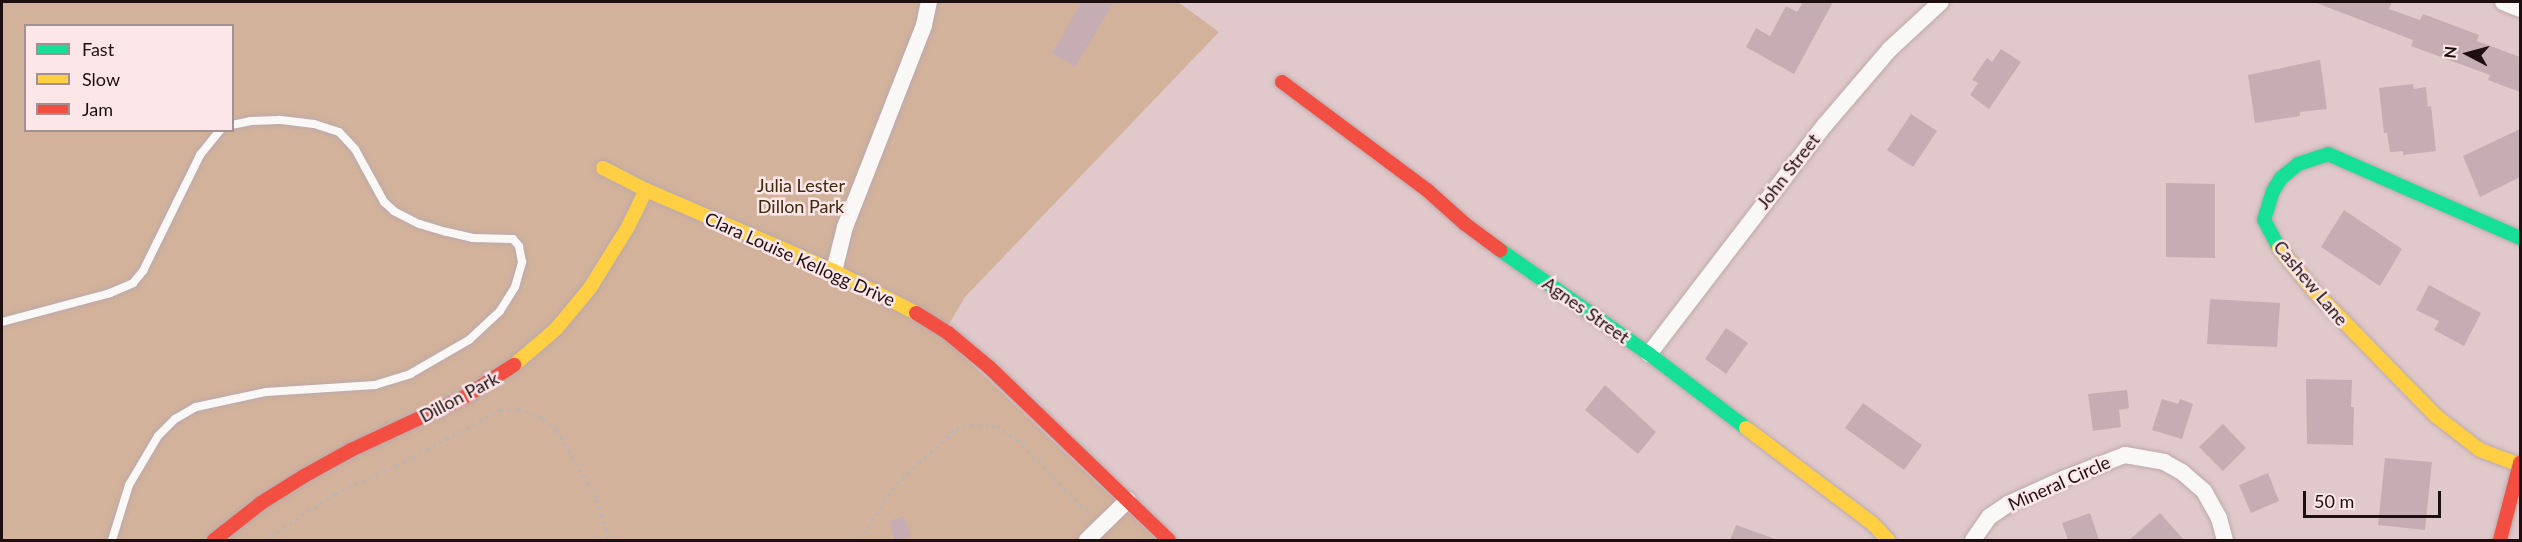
<!DOCTYPE html>
<html>
<head>
<meta charset="utf-8">
<style>
  body { margin:0 }
  #map { position:relative; width:2522px; height:542px; overflow:hidden; background:#e1c9cb; font-family:Lato,sans-serif }
  div>[style] { position:absolute }
  .green>* { inset:0; background:#d2b29b }
  .building>* { inset:0; background:#c6acb3 }
  .path>* { height:3px; margin-top:-1.5px; transform-origin:0; background:repeating-linear-gradient(90deg,#bbb3b4 0 3px,transparent 0 7.5px) }
  .roads { filter:drop-shadow(0 0 2px #bca9ab) drop-shadow(0 0 2px #bca9ab) }
  .lane>* { height:8px; margin:-4px; padding:0 4px; transform-origin:4px; border-radius:4px; background:#faf7f7 }
  .street>* { height:16px; margin:-8px; padding:0 8px; transform-origin:8px; border-radius:8px; background:#faf7f7 }
  .fast>* { height:14px; margin:-7px; padding:0 7px; transform-origin:7px; border-radius:7px; background:#16e098 }
  .slow>* { height:14px; margin:-7px; padding:0 7px; transform-origin:7px; border-radius:7px; background:#ffcf43 }
  .jam>* { height:14px; margin:-7px; padding:0 7px; transform-origin:7px; border-radius:7px; background:#f24e42 }
  span { translate:-50% -50%; white-space:nowrap; text-align:center; line-height:1.15; -webkit-text-stroke:5px #fde6e8; paint-order:stroke }
  .street-label { font-size:18px; color:#1d0f10 }
  .park-label { font-size:18px; color:#3e290c }
  .frame { position:absolute; inset:0; border:3px solid #1d0f10; pointer-events:none }
  .legend { position:absolute; left:24px; top:24px; width:210px; height:108px; box-sizing:border-box; background:#fde6e8; border:2px solid #a39092; margin:0; padding:8px 10px; list-style:none; font-size:18px; color:#1d0f10 }
  .legend li { display:flex; align-items:center; gap:12px; height:30px }
  .legend b { width:30px; border:2px solid #a39092 }
  .north { position:absolute; left:2438px; top:24px; width:60px; height:60px; -webkit-text-stroke:4px #fde6e8; paint-order:stroke; rotate:276deg; font-size:16px; font-weight:700; line-height:24px; text-align:center; color:#1d0f10 }
  .north::after { content:''; display:block; margin:auto; width:21px; height:27px; background:#1d0f10; clip-path:polygon(50% 0,100% 100%,50% 72%,0 100%) }
  .scale { position:absolute; left:2303px; top:491px; width:138px; height:27px; box-sizing:border-box; border:3px solid #1d0f10; border-top:0; padding-left:8px; font-size:18px; line-height:21px; white-space:nowrap; color:#1d0f10; -webkit-text-stroke:4px #fde6e8; paint-order:stroke }
</style>
</head>
<body>
<div id="map">
  <div class="green">
    <i style="clip-path:polygon(evenodd,2px 2px,1178px 2px,1219px 32px,965px 297px,942px 336px,1157px 540px,2px 540px,2px 2px,26px 26px,232px 26px,232px 130px,26px 130px,26px 26px)"></i>
  </div>
  <div class="building">
    <i style="clip-path:polygon(1082px 2px,1114px 2px,1075px 67px,1052px 53px)"></i>
    <i style="clip-path:polygon(1803px 2px,1833px 2px,1794px 74px,1746px 47px,1756px 28px,1770px 36px,1786px 6px,1797px 12px)"></i>
    <i style="clip-path:polygon(2314px 2px,2392px 2px,2389px 9px,2420px 20px,2423px 14px,2479px 35px,2477px 41px,2520px 57px,2520px 92px,2488px 80px,2490px 75px,2411px 46px,2413px 40px)"></i>
    <i style="clip-path:polygon(2001px 49px,2021px 62px,1989px 109px,1970px 95px,1978px 83px,1972px 80px,1987px 58px,1992px 62px)"></i>
    <i style="clip-path:polygon(2320px 60px,2327px 109px,2300px 112px,2300px 116px,2255px 123px,2248px 75px)"></i>
    <i style="clip-path:polygon(2413px 84px,2414px 89px,2426px 87px,2428px 107px,2431px 106px,2436px 151px,2403px 155px,2403px 151px,2390px 152px,2387px 133px,2384px 133px,2379px 88px)"></i>
    <i style="clip-path:polygon(1911px 114px,1937px 131px,1913px 167px,1887px 150px)"></i>
    <i style="clip-path:polygon(2520px 129px,2520px 177px,2480px 197px,2463px 156px)"></i>
    <i style="clip-path:polygon(2166px 183px,2215px 184px,2215px 258px,2166px 257px)"></i>
    <i style="clip-path:polygon(2344px 210px,2402px 249px,2380px 286px,2321px 247px)"></i>
    <i style="clip-path:polygon(2429px 285px,2481px 313px,2464px 346px,2434px 330px,2439px 321px,2416px 310px)"></i>
    <i style="clip-path:polygon(2210px 299px,2280px 303px,2277px 347px,2207px 344px)"></i>
    <i style="clip-path:polygon(1726px 328px,1748px 343px,1726px 374px,1705px 359px)"></i>
    <i style="clip-path:polygon(2306px 379px,2352px 380px,2351px 407px,2354px 407px,2353px 445px,2307px 444px)"></i>
    <i style="clip-path:polygon(1605px 385px,1656px 432px,1638px 454px,1585px 410px)"></i>
    <i style="clip-path:polygon(2127px 390px,2129px 408px,2119px 410px,2121px 427px,2093px 431px,2088px 394px)"></i>
    <i style="clip-path:polygon(2162px 399px,2178px 404px,2180px 399px,2193px 404px,2182px 439px,2152px 430px)"></i>
    <i style="clip-path:polygon(1863px 403px,1922px 445px,1904px 470px,1845px 428px)"></i>
    <i style="clip-path:polygon(2223px 424px,2246px 448px,2223px 471px,2199px 447px)"></i>
    <i style="clip-path:polygon(2385px 458px,2432px 462px,2425px 530px,2378px 525px)"></i>
    <i style="clip-path:polygon(2268px 473px,2279px 501px,2251px 513px,2239px 485px)"></i>
    <i style="clip-path:polygon(2090px 513px,2099px 540px,2068px 540px,2062px 523px)"></i>
    <i style="clip-path:polygon(2160px 513px,2184px 540px,2129px 540px)"></i>
    <i style="clip-path:polygon(904px 516px,911px 537px,895px 540px,889px 521px)"></i>
    <i style="clip-path:polygon(1736px 525px,1775px 539px,1775px 540px,1730px 540px)"></i>
  </div>
  <div class="path">
    <i style="left:264px;top:540px;width:85px;rotate:-32.9deg"></i>
    <i style="left:335px;top:494px;width:86px;rotate:-25.4deg"></i>
    <i style="left:413px;top:457px;width:99px;rotate:-28.4deg"></i>
    <i style="left:500px;top:410px;width:18px;rotate:-3deg"></i>
    <i style="left:518px;top:409px;width:27px;rotate:20deg"></i>
    <i style="left:543px;top:418px;width:18px;rotate:41deg"></i>
    <i style="left:557px;top:430px;width:80px;rotate:59.9deg"></i>
    <i style="left:597px;top:499px;width:43px;rotate:73.7deg"></i>
    <i style="left:860px;top:540px;width:67px;rotate:-57.7deg"></i>
    <i style="left:896px;top:483px;width:81px;rotate:-42deg"></i>
    <i style="left:956px;top:429px;width:15px;rotate:-20deg"></i>
    <i style="left:970px;top:424px;width:27px;rotate:4deg"></i>
    <i style="left:997px;top:426px;width:24px;rotate:35deg"></i>
    <i style="left:1017px;top:440px;width:104px;rotate:45.4deg"></i>
  </div>
  <div class="roads">
    <div class="lane">
      <i style="left:2px;top:322px;width:112px;rotate:-15deg"></i>
      <i style="left:110px;top:293px;width:25px;rotate:-23deg"></i>
      <i style="left:133px;top:283px;width:16px;rotate:-50deg"></i>
      <i style="left:143px;top:271px;width:129px;rotate:-63.8deg"></i>
      <i style="left:200px;top:155px;width:32px;rotate:-51deg"></i>
      <i style="left:112px;top:540px;width:58px;rotate:-72.8deg"></i>
      <i style="left:129px;top:485px;width:57px;rotate:-59.4deg"></i>
      <i style="left:158px;top:436px;width:24px;rotate:-45deg"></i>
      <i style="left:175px;top:419px;width:24px;rotate:-30deg"></i>
      <i style="left:196px;top:407px;width:72px;rotate:-12.1deg"></i>
      <i style="left:266px;top:392px;width:109px;rotate:-3.7deg"></i>
      <i style="left:375px;top:385px;width:37px;rotate:-17deg"></i>
      <i style="left:410px;top:374px;width:68px;rotate:-30deg"></i>
      <i style="left:469px;top:340px;width:42px;rotate:-43.1deg"></i>
      <i style="left:500px;top:311px;width:28px;rotate:-58deg"></i>
      <i style="left:515px;top:287px;width:26px;rotate:-74deg"></i>
      <i style="left:522px;top:262px;width:16px;rotate:-101deg"></i>
      <i style="left:519px;top:246px;width:9px;rotate:-131deg"></i>
      <i style="left:513px;top:239px;width:40px;rotate:-178.6deg"></i>
      <i style="left:473px;top:238px;width:28px;rotate:-167deg"></i>
      <i style="left:446px;top:232px;width:28px;rotate:-163deg"></i>
      <i style="left:419px;top:224px;width:28px;rotate:-153deg"></i>
      <i style="left:394px;top:211px;width:13px;rotate:-138deg"></i>
      <i style="left:384px;top:202px;width:60px;rotate:-118.7deg"></i>
      <i style="left:355px;top:149px;width:23px;rotate:-133deg"></i>
      <i style="left:339px;top:132px;width:26px;rotate:-162deg"></i>
      <i style="left:314px;top:124px;width:35px;rotate:-173deg"></i>
      <i style="left:279px;top:120px;width:28px;rotate:178deg"></i>
      <i style="left:251px;top:121px;width:19px;rotate:168deg"></i>
    </div>
    <div class="street">
      <i style="left:2503px;top:2px;width:18px;rotate:22deg"></i>
      <i style="left:834px;top:271px;width:45px;rotate:-76deg"></i>
      <i style="left:845px;top:227px;width:217px;rotate:-68.6deg"></i>
      <i style="left:924px;top:25px;width:24px;rotate:-78deg"></i>
      <i style="left:1649px;top:354px;width:287px;rotate:-52.5deg"></i>
      <i style="left:1824px;top:126px;width:101px;rotate:-49.4deg"></i>
      <i style="left:1890px;top:49px;width:69px;rotate:-42.7deg"></i>
      <i style="left:1087px;top:540px;width:57px;rotate:-44.3deg"></i>
      <i style="left:1973px;top:540px;width:28px;rotate:-55deg"></i>
      <i style="left:1989px;top:517px;width:23px;rotate:-34deg"></i>
      <i style="left:2008px;top:504px;width:60px;rotate:-24.4deg"></i>
      <i style="left:2063px;top:479px;width:66px;rotate:-21.2deg"></i>
      <i style="left:2125px;top:455px;width:40px;rotate:10deg"></i>
      <i style="left:2164px;top:462px;width:21px;rotate:29deg"></i>
      <i style="left:2182px;top:472px;width:29px;rotate:41deg"></i>
      <i style="left:2204px;top:491px;width:31px;rotate:61deg"></i>
      <i style="left:2219px;top:518px;width:23px;rotate:75deg"></i>
    </div>
    <div class="fast">
      <i style="left:2279px;top:248px;width:32px;rotate:-118deg"></i>
      <i style="left:2264px;top:220px;width:30px;rotate:-73deg"></i>
      <i style="left:2273px;top:191px;width:15px;rotate:-58deg"></i>
      <i style="left:2281px;top:178px;width:22px;rotate:-39deg"></i>
      <i style="left:2298px;top:164px;width:32px;rotate:-18deg"></i>
      <i style="left:2328px;top:154px;width:210px;rotate:23.6deg"></i>
      <i style="left:1500px;top:250px;width:182px;rotate:34.9deg"></i>
      <i style="left:1649px;top:354px;width:122px;rotate:37.3deg"></i>
    </div>
    <div class="slow">
      <i style="left:603px;top:168px;width:48px;rotate:27.1deg"></i>
      <i style="left:646px;top:190px;width:205px;rotate:23.3deg"></i>
      <i style="left:834px;top:271px;width:92px;rotate:27.1deg"></i>
      <i style="left:2279px;top:248px;width:55px;rotate:50.9deg"></i>
      <i style="left:2314px;top:291px;width:175px;rotate:45.7deg"></i>
      <i style="left:2436px;top:416px;width:56px;rotate:37.7deg"></i>
      <i style="left:2480px;top:450px;width:43px;rotate:20.6deg"></i>
      <i style="left:514px;top:365px;width:55px;rotate:-40.6deg"></i>
      <i style="left:556px;top:329px;width:53px;rotate:-50.3deg"></i>
      <i style="left:590px;top:288px;width:72px;rotate:-58.1deg"></i>
      <i style="left:628px;top:227px;width:41px;rotate:-64.1deg"></i>
      <i style="left:1746px;top:428px;width:159px;rotate:37.1deg"></i>
      <i style="left:1873px;top:524px;width:22px;rotate:47deg"></i>
    </div>
    <div class="jam">
      <i style="left:1282px;top:82px;width:181px;rotate:36.7deg"></i>
      <i style="left:1427px;top:190px;width:51px;rotate:41.8deg"></i>
      <i style="left:1465px;top:224px;width:44px;rotate:36.6deg"></i>
      <i style="left:916px;top:313px;width:38px;rotate:32deg"></i>
      <i style="left:948px;top:333px;width:55px;rotate:39.8deg"></i>
      <i style="left:990px;top:368px;width:248px;rotate:43.9deg"></i>
      <i style="left:214px;top:540px;width:60px;rotate:-38.2deg"></i>
      <i style="left:261px;top:503px;width:51px;rotate:-32.1deg"></i>
      <i style="left:304px;top:476px;width:54px;rotate:-29deg"></i>
      <i style="left:351px;top:450px;width:123px;rotate:-24.9deg"></i>
      <i style="left:463px;top:398px;width:61px;rotate:-32.9deg"></i>
      <i style="left:2500px;top:540px;width:80px;rotate:-75.4deg"></i>
    </div>
  </div>
  <div class="street-label">
    <span style="left:1788px;top:171px;rotate:-52deg">John Street</span>
    <span style="left:800px;top:259px;rotate:24deg">Clara Louise Kellogg Drive</span>
    <span style="left:2311px;top:283px;rotate:50deg">Cashew Lane</span>
    <span style="left:1586px;top:310px;rotate:35deg">Agnes Street</span>
    <span style="left:459px;top:397px;rotate:-28deg">Dillon Park</span>
    <span style="left:2059px;top:483px;rotate:-24deg">Mineral Circle</span>
  </div>
  <div class="park-label">
    <span style="left:801px;top:196px">Julia Lester<br>Dillon Park</span>
  </div>
  <div class="frame"></div>
  <ul class="legend">
  <li><b style="height:8px;background:#16e098"></b>Fast</li>
  <li><b style="height:8px;background:#ffcf43"></b>Slow</li>
  <li><b style="height:8px;background:#f24e42"></b>Jam</li>
  </ul>
  <div class="north">N</div>
  <div class="scale">50 m</div>
</div>
</body>
</html>
